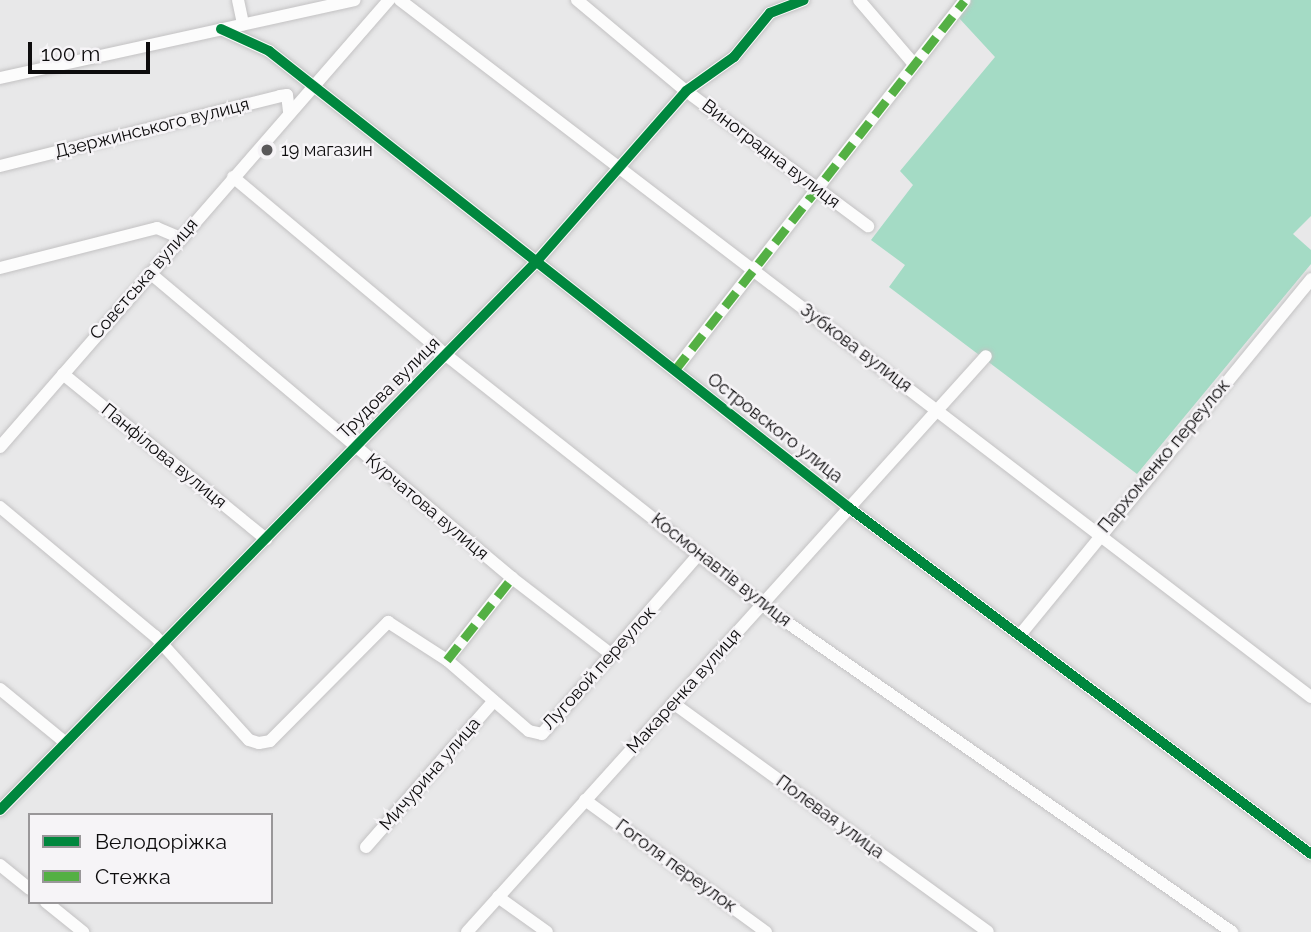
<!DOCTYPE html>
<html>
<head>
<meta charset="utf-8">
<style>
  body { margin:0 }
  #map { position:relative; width:1311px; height:932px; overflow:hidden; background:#e8e8e9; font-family:Raleway,sans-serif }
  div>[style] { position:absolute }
  .green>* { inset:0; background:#a4dbc5 }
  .roads { filter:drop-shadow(0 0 2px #c3c2c3) drop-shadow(0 0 2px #c3c2c3) }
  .minor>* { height:12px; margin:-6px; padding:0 6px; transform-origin:6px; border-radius:6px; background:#fcfcfc }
  .quiet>* { height:9px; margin-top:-4.5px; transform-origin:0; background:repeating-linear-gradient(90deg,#54b044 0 18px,transparent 0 27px) }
  .cycleway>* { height:10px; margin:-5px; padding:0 5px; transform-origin:5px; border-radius:5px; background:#00873e }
  .dots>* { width:19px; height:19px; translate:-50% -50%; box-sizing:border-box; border:4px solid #f6f4f7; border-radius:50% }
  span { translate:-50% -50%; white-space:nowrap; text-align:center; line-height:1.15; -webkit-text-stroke:5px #f6f4f7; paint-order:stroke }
  .street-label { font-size:18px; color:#0d0c0d }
  .poi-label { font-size:18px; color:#0d0c0d }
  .left { translate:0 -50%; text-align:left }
  .legend { position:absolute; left:28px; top:813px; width:245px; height:91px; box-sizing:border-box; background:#f6f4f7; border:2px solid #999799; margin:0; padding:9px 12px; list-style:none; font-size:21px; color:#0d0c0d }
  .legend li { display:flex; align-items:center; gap:14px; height:35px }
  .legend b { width:35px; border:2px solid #999799 }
  .scale { position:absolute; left:28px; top:42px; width:122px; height:32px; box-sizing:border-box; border:4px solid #0d0c0d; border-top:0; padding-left:9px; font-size:21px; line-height:24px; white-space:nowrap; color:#0d0c0d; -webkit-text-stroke:5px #f6f4f7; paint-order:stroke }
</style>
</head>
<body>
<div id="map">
  <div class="green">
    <i style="clip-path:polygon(970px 0,1311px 0,1311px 216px,1293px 234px,1311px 250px,1311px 264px,1137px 474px,889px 287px,905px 265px,871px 240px,913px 185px,900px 171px,995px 57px,959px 18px)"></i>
  </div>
  <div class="roads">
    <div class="minor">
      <i style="left:238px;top:0;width:25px;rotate:78deg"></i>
      <i style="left:400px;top:0;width:1147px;rotate:37.42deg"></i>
      <i style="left:577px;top:0;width:142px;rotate:39.9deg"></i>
      <i style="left:686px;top:91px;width:227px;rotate:36.6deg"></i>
      <i style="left:859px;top:0;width:83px;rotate:49.4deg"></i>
      <i style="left:221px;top:29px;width:53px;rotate:24.6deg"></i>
      <i style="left:269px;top:51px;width:737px;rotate:38.22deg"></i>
      <i style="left:848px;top:507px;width:579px;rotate:36.85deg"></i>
      <i style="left:0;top:78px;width:363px;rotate:-12.4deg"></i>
      <i style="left:0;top:166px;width:289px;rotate:-14deg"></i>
      <i style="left:280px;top:96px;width:7px;rotate:-8deg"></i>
      <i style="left:287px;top:95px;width:17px;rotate:83deg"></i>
      <i style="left:233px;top:177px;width:278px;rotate:39.9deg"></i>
      <i style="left:446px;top:355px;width:403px;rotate:38.3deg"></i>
      <i style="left:762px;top:605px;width:573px;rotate:34.83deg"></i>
      <i style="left:0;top:268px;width:162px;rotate:-14.3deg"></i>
      <i style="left:157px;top:228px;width:25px;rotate:23deg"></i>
      <i style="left:150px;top:273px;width:473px;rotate:40.1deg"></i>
      <i style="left:512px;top:578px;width:126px;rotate:37.6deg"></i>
      <i style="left:675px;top:370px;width:469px;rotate:-51.9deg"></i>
      <i style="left:63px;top:374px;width:262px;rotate:39.1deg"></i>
      <i style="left:0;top:447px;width:593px;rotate:-48.97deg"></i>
      <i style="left:0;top:507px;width:202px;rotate:39.8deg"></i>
      <i style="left:155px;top:636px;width:140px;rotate:47.9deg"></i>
      <i style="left:249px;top:740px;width:10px;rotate:17deg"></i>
      <i style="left:259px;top:743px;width:11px;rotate:-10deg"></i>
      <i style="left:270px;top:741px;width:168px;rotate:-45.2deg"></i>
      <i style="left:388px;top:622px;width:70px;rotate:32.8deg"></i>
      <i style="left:447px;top:660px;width:108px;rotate:40.9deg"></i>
      <i style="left:529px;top:731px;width:13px;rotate:13deg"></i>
      <i style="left:542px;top:734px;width:239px;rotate:-48.9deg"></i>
      <i style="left:1020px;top:635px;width:460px;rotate:-50.7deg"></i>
      <i style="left:447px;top:660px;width:105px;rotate:-51.6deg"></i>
      <i style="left:0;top:689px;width:85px;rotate:39.3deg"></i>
      <i style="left:673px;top:703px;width:389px;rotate:36deg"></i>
      <i style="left:585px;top:800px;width:224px;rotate:36.1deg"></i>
      <i style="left:0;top:810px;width:767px;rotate:-45.63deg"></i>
      <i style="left:536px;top:262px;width:227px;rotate:-48.7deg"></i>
      <i style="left:686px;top:91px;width:59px;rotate:-35.3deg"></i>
      <i style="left:734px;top:57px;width:57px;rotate:-50.7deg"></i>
      <i style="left:770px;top:13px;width:36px;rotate:-21deg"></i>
      <i style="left:366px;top:847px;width:194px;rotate:-48.8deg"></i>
      <i style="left:0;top:865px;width:38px;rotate:39deg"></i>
      <i style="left:498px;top:897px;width:60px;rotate:35.5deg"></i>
      <i style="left:46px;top:902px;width:48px;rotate:39deg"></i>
      <i style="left:467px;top:932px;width:775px;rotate:-47.98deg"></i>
    </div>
  </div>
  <div class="quiet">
    <i style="left:675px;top:370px;width:469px;rotate:-51.9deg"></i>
    <i style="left:447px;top:660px;width:105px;rotate:-51.6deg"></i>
  </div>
  <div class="cycleway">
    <i style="left:221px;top:29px;width:53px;rotate:24.6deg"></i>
    <i style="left:269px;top:51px;width:737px;rotate:38.22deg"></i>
    <i style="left:848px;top:507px;width:579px;rotate:36.85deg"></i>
    <i style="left:0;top:810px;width:767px;rotate:-45.63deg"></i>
    <i style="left:536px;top:262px;width:227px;rotate:-48.7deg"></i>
    <i style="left:686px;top:91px;width:59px;rotate:-35.3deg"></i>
    <i style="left:734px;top:57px;width:57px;rotate:-50.7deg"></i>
    <i style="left:770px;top:13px;width:36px;rotate:-21deg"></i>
  </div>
  <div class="dots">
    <i style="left:267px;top:150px;background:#5a595a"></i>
  </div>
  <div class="street-label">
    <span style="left:152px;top:128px;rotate:-14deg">Дзержинського вулиця</span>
    <span style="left:771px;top:154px;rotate:37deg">Виноградна вулиця</span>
    <span style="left:144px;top:279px;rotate:-49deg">Совєтська вулиця</span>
    <span style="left:856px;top:348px;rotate:37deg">Зубкова вулиця</span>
    <span style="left:389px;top:388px;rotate:-45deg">Трудова вулиця</span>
    <span style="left:775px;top:428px;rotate:38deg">Островского улица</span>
    <span style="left:164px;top:456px;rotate:39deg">Панфілова вулиця</span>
    <span style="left:1164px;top:456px;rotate:-50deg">Пархоменко переулок</span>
    <span style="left:427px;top:507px;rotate:40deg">Курчатова вулиця</span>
    <span style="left:721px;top:570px;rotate:38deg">Космонавтів вулиця</span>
    <span style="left:599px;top:668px;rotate:-48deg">Луговой переулок</span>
    <span style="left:684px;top:691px;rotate:-48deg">Макаренка вулиця</span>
    <span style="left:430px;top:774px;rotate:-49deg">Мичурина улица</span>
    <span style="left:830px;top:817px;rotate:36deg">Полевая улица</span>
    <span style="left:676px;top:866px;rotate:36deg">Гоголя переулок</span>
  </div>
  <div class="poi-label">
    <span class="left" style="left:281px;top:150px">19 магазин</span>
  </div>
  <ul class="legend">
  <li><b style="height:9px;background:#00873e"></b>Велодоріжка</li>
  <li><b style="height:9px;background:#54b044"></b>Стежка</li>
  </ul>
  <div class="scale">100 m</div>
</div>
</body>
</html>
